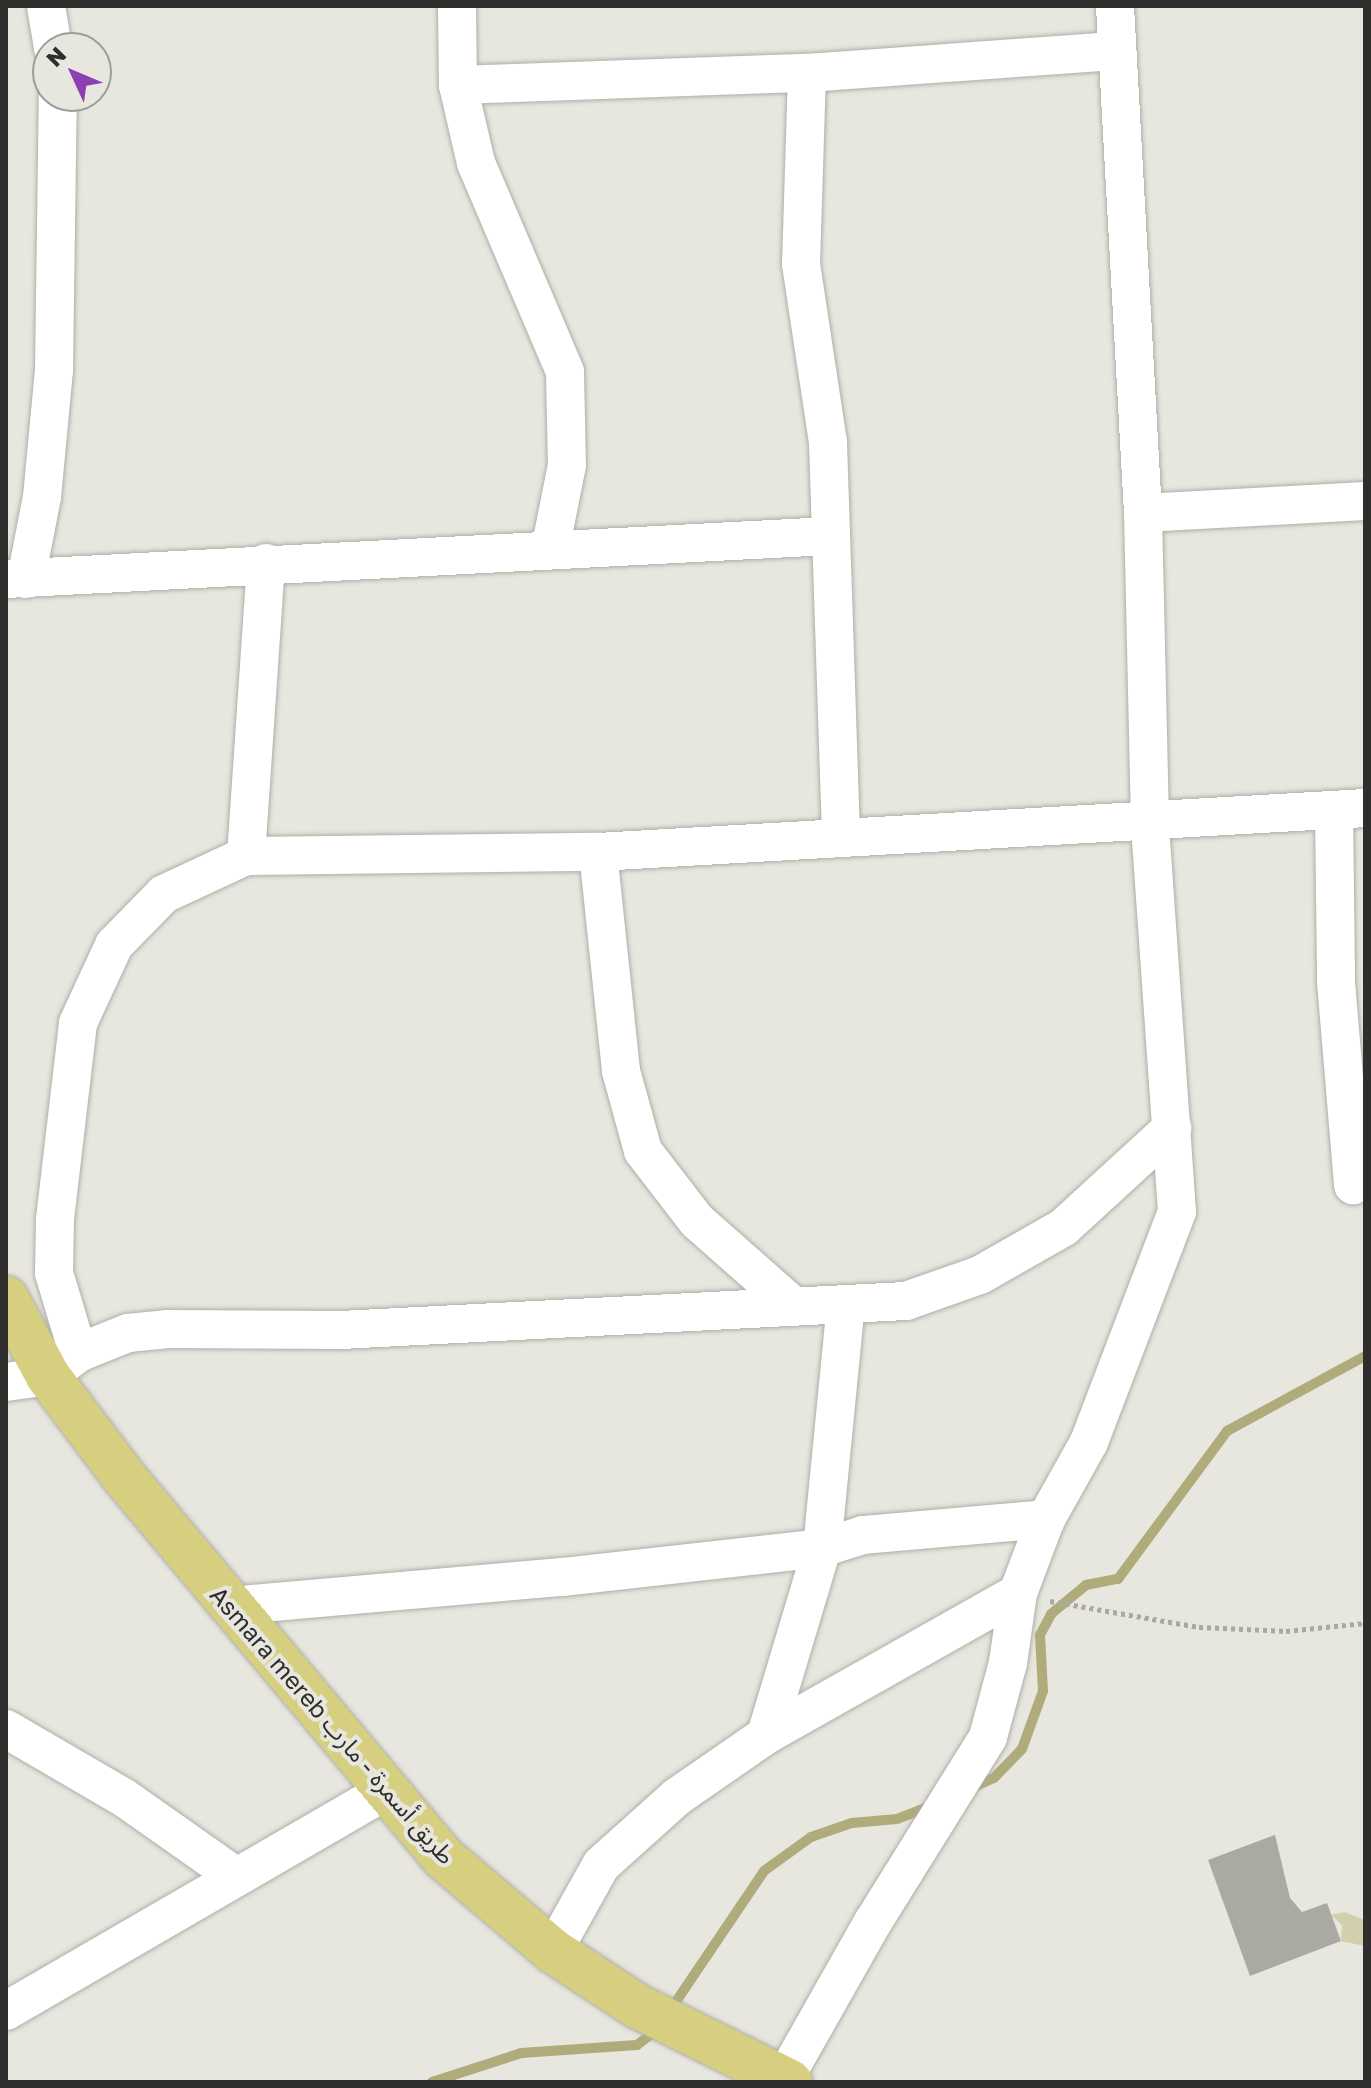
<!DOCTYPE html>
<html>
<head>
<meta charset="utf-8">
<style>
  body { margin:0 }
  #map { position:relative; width:1371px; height:2088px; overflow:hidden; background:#e7e7df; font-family:"Golos Text","Noto Sans Arabic",sans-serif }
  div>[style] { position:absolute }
  .green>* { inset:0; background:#d2cfac }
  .stream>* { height:10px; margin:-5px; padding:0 5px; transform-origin:5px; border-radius:5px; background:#b0ab7a }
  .building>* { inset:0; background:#aaa9a2 }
  .path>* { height:5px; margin-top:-2.5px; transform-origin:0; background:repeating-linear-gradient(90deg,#a9a8a2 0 4px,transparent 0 8px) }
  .roads { filter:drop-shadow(0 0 2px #afaea7) drop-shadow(0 0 2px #afaea7) }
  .minor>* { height:38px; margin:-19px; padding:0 19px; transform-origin:19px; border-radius:19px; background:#fff }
  .highway>* { height:44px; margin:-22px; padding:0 22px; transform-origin:22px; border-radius:22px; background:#d7cf80 }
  span { translate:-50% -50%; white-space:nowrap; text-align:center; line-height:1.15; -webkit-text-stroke:8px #e7e7df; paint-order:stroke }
  .street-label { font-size:24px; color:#2f2e2c }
  .frame { position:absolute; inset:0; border:8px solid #2f2e2c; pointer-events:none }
  .north { position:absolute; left:32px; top:32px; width:80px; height:80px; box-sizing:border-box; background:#e7e7df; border:2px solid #9d9d97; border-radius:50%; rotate:314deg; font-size:22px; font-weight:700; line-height:32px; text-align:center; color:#2f2e2c }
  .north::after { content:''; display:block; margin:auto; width:28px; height:36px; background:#8d40b1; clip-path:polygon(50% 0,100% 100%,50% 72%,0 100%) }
</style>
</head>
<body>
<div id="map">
  <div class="green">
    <i style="clip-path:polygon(1344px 1912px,1365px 1920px,1365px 1946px,1341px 1941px,1342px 1925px,1331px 1915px)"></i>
  </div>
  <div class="stream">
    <i style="left:970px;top:1789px;width:26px;rotate:-25deg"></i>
    <i style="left:994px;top:1778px;width:40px;rotate:-46deg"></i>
    <i style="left:1022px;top:1749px;width:62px;rotate:-70.1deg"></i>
    <i style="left:1043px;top:1691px;width:56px;rotate:-93.1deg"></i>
    <i style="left:1040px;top:1635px;width:24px;rotate:-62deg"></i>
    <i style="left:1051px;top:1614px;width:45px;rotate:-39.6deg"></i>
    <i style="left:1086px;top:1585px;width:33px;rotate:-11deg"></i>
    <i style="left:1118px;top:1579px;width:184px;rotate:-53.6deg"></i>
    <i style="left:1227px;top:1431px;width:157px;rotate:-28.5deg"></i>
    <i style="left:669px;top:2012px;width:170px;rotate:-56deg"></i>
    <i style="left:764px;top:1871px;width:58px;rotate:-35.9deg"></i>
    <i style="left:811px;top:1837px;width:43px;rotate:-18.9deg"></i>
    <i style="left:852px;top:1823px;width:45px;rotate:-5.1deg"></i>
    <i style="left:897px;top:1819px;width:39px;rotate:-21deg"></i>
    <i style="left:432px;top:2082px;width:94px;rotate:-18deg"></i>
    <i style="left:521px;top:2053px;width:116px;rotate:-3.9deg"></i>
    <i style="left:637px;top:2045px;width:26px;rotate:-37deg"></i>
  </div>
  <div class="building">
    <i style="clip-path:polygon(1275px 1835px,1290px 1898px,1302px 1912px,1327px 1903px,1341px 1941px,1250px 1976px,1208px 1860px)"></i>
  </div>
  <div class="path">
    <i style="left:1050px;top:1601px;width:151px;rotate:9.9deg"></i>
    <i style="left:1199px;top:1627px;width:87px;rotate:2.6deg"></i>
    <i style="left:1286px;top:1631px;width:79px;rotate:-5.8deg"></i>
  </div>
  <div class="roads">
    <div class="minor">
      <i style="left:46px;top:6px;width:43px;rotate:80.5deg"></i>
      <i style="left:457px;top:6px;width:79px;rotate:89.3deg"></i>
      <i style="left:458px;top:85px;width:349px;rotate:-2deg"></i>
      <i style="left:807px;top:73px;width:311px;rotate:-4.1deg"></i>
      <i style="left:1115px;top:6px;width:508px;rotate:86.84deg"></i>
      <i style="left:1143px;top:513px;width:222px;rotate:-3.1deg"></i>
      <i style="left:807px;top:73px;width:191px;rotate:91.8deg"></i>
      <i style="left:801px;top:264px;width:181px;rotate:81.4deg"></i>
      <i style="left:828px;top:443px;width:394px;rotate:88.1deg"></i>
      <i style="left:458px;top:85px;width:80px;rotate:77deg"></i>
      <i style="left:476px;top:163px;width:227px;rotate:66.9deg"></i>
      <i style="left:565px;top:372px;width:93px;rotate:88.8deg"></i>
      <i style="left:567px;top:465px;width:87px;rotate:101.3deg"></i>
      <i style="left:266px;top:563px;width:294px;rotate:93.9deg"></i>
      <i style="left:246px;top:856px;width:352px;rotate:-0.7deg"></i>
      <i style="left:598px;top:852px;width:768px;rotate:-3.28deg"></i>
      <i style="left:6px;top:579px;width:823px;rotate:-2.99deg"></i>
      <i style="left:26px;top:579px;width:84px;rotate:-79deg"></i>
      <i style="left:42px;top:497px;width:128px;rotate:-84.6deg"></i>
      <i style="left:54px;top:370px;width:274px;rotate:-89.2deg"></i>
      <i style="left:1334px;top:810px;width:172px;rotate:89.3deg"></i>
      <i style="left:1336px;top:982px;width:204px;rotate:85.2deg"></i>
      <i style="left:598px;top:852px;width:220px;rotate:84deg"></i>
      <i style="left:621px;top:1071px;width:83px;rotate:74.6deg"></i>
      <i style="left:643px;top:1151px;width:88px;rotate:52.4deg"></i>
      <i style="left:697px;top:1221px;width:125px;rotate:41.4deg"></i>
      <i style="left:78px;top:1353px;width:84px;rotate:-106.7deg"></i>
      <i style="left:54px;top:1273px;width:54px;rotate:-88.9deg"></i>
      <i style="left:55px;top:1219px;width:197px;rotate:-83.3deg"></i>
      <i style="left:78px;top:1023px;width:86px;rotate:-65.2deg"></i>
      <i style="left:114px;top:945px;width:71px;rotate:-45.6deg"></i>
      <i style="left:164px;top:894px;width:90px;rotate:-24.9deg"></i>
      <i style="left:6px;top:1382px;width:42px;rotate:-8.1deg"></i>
      <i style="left:48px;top:1376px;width:38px;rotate:-37deg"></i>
      <i style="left:78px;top:1353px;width:54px;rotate:-21.8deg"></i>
      <i style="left:128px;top:1333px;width:40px;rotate:-5.7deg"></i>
      <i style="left:168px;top:1329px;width:173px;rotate:0.3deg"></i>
      <i style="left:341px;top:1330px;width:566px;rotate:-2.94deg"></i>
      <i style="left:906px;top:1301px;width:78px;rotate:-19.4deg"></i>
      <i style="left:980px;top:1275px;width:97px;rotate:-29.7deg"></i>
      <i style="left:1064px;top:1227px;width:147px;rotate:-42.5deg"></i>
      <i style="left:229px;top:1606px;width:335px;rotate:-5deg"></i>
      <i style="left:563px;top:1577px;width:261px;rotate:-6.4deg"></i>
      <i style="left:822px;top:1548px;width:244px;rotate:-84.4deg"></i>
      <i style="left:6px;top:1729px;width:135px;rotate:30.2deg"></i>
      <i style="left:123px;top:1797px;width:139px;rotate:35.1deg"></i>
      <i style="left:766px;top:1735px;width:195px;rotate:-73.3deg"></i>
      <i style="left:822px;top:1548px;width:43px;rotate:-17.6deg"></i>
      <i style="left:863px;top:1535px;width:184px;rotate:-5deg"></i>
      <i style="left:553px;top:1951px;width:98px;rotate:-60.8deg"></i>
      <i style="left:601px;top:1865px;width:103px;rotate:-41.9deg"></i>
      <i style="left:678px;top:1796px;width:107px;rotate:-34.7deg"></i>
      <i style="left:766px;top:1735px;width:289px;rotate:-29.4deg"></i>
      <i style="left:6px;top:2011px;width:438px;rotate:-30.1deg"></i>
      <i style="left:784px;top:2079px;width:180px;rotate:-60.5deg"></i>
      <i style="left:873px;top:1922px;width:218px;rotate:-58.1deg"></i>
      <i style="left:988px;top:1737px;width:77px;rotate:-74.9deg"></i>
      <i style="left:1008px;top:1663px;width:71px;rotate:-81.9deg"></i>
      <i style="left:1018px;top:1593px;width:79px;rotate:-69.3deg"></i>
      <i style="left:1046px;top:1519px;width:88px;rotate:-60.8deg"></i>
      <i style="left:1089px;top:1442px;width:246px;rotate:-69.1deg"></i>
      <i style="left:1177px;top:1212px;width:391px;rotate:-94deg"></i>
      <i style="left:1150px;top:822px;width:309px;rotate:-91.3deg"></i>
    </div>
    <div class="highway">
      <i style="left:6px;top:1298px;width:89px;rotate:61.7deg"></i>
      <i style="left:48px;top:1376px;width:126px;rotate:53deg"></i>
      <i style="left:124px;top:1477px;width:499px;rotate:50deg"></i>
      <i style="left:445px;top:1859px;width:142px;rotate:40.4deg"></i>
      <i style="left:553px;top:1951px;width:100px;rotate:33.2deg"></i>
      <i style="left:637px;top:2006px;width:171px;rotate:26.4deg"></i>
    </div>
  </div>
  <div class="street-label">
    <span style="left:333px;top:1725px;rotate:49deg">Asmara mereb طريق أسمرة - مارب</span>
  </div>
  <div class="frame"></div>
  <div class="north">N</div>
</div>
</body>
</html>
